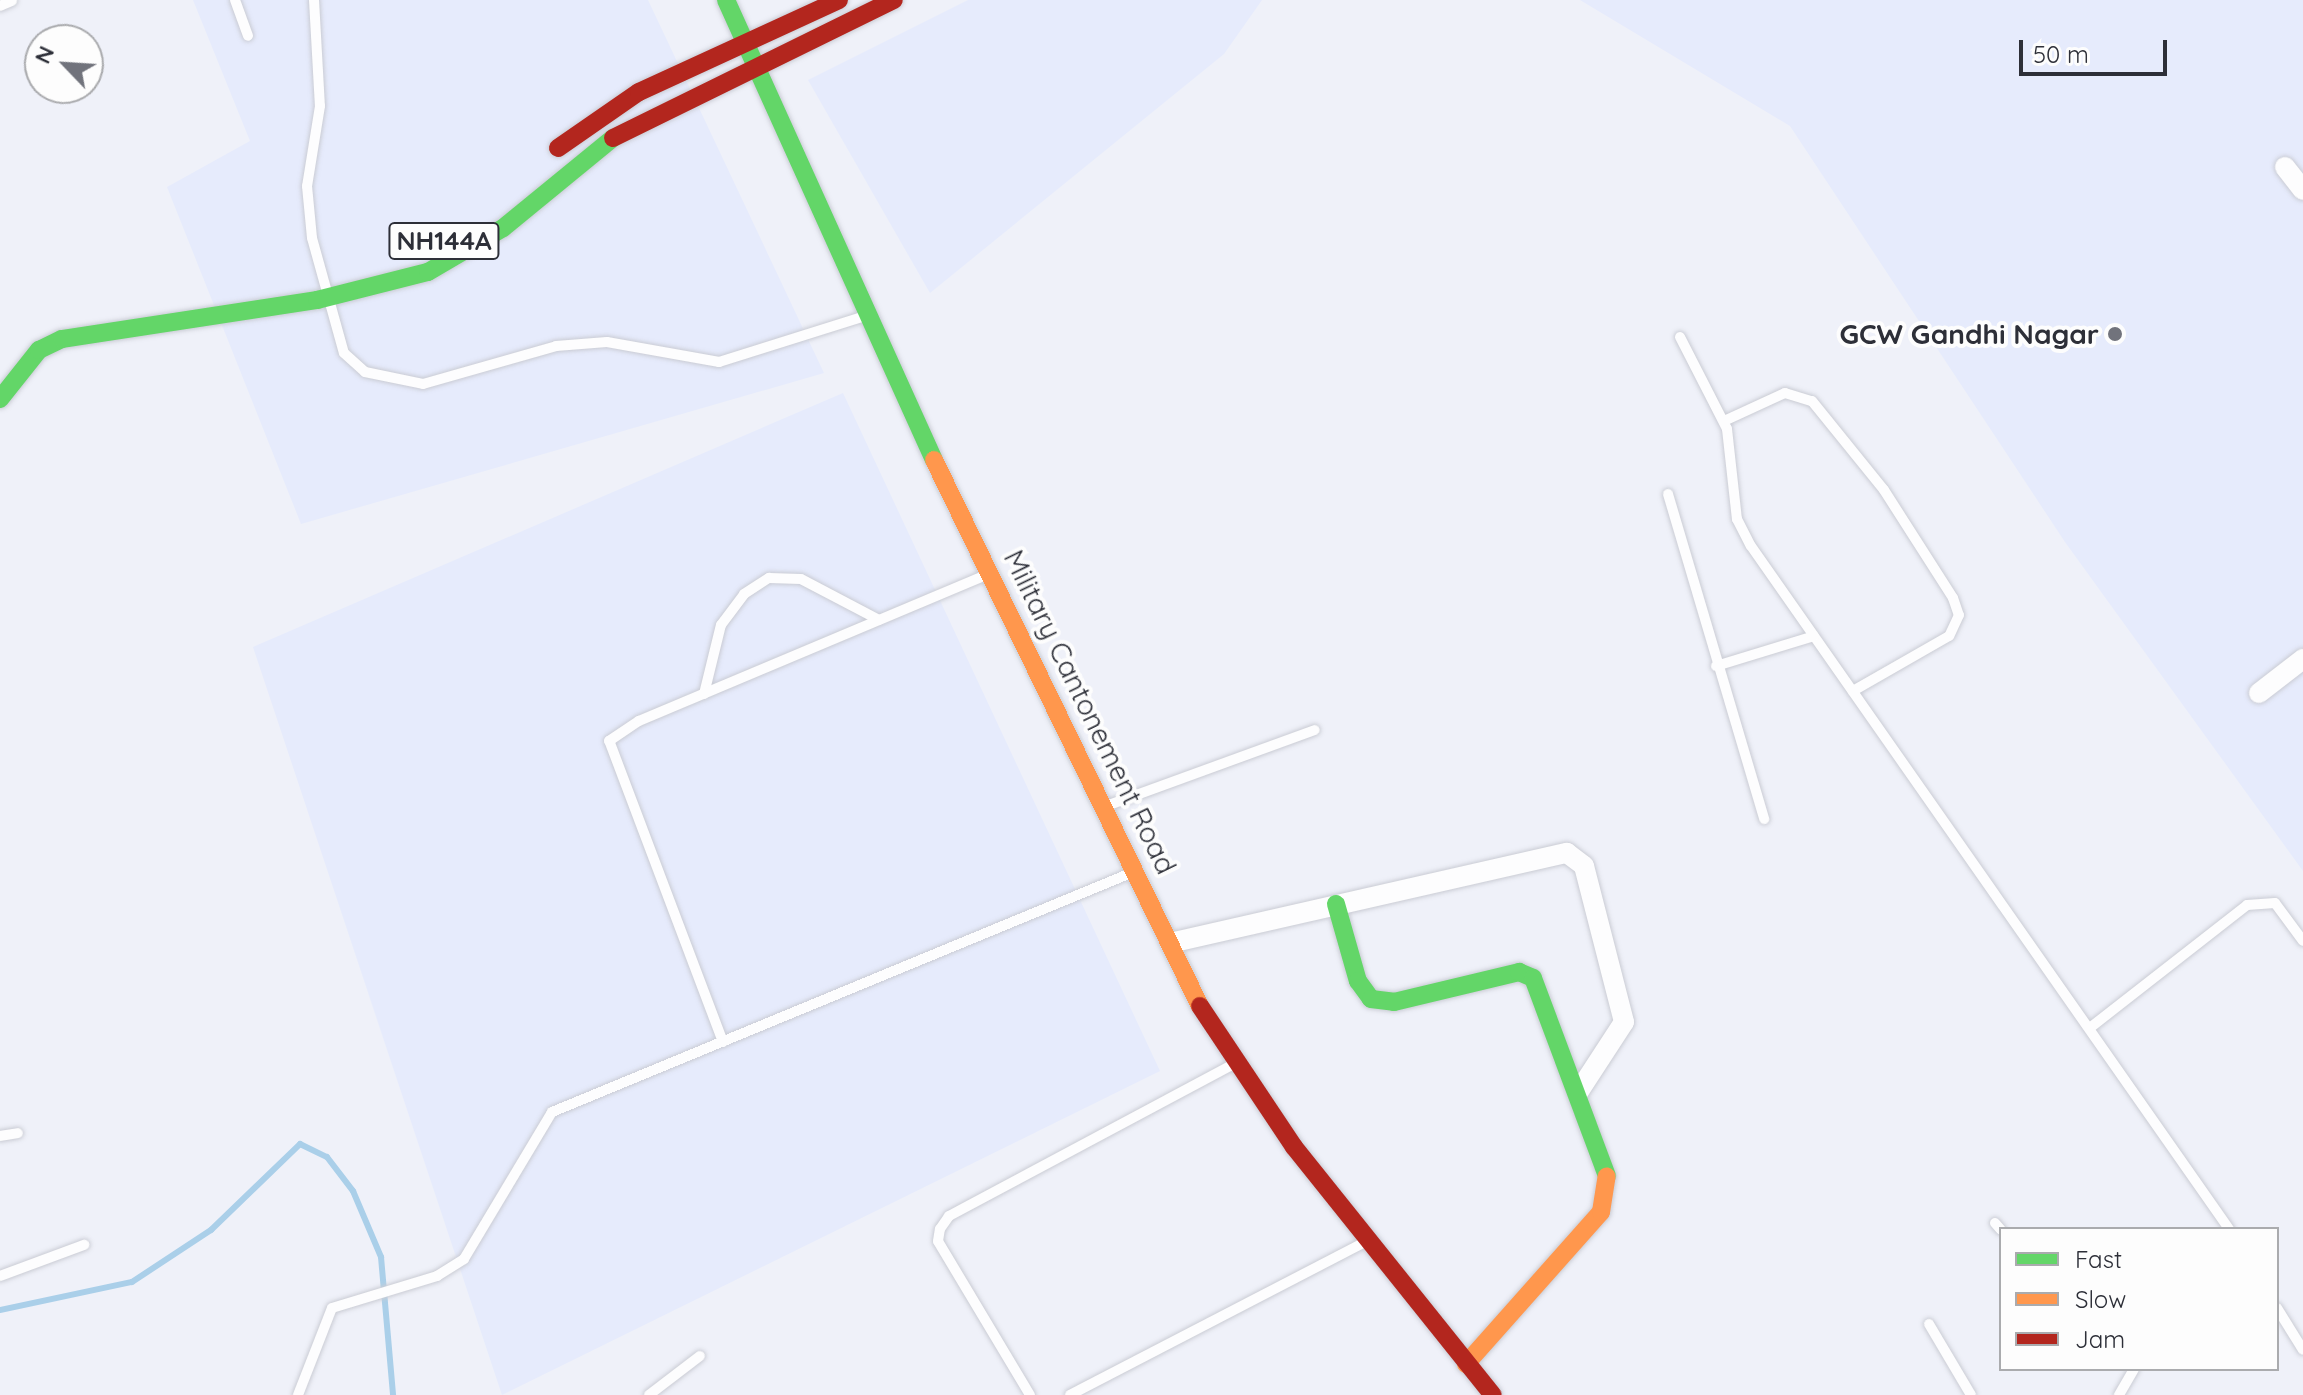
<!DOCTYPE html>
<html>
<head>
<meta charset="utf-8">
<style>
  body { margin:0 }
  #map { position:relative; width:2303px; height:1395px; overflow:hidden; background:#eff1f9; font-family:Quicksand,sans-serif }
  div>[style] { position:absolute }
  .built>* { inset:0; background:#e6ebfc }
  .stream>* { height:6px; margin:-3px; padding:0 3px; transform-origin:3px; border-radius:3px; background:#aacfe9 }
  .roads { filter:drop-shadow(0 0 2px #caccd4) drop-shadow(0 0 2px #caccd4) }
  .lane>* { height:10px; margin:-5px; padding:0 5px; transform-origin:5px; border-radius:5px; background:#fdfdfe }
  .street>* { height:20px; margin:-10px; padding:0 10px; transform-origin:10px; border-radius:10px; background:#fdfdfe }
  .fast>* { height:18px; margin:-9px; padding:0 9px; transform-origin:9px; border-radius:9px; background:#63d668 }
  .slow>* { height:18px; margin:-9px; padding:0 9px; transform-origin:9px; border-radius:9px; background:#ff974d }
  .jam>* { height:18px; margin:-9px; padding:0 9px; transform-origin:9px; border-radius:9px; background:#b3261e }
  .dots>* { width:22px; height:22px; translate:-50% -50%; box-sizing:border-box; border:4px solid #fdfdfd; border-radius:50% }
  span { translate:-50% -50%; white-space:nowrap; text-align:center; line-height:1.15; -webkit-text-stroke:8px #fdfdfd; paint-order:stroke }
  .shield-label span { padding:2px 6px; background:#fdfdfd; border:2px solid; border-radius:6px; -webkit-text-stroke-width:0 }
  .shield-label { font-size:26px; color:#2d2f38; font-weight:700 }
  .poi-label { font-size:28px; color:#2d2f38; font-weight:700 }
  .right { translate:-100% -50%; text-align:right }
  .street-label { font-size:28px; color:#2d2f38 }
  .legend { position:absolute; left:1999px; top:1227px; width:280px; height:144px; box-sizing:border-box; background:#fdfdfd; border:2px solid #aaabae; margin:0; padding:10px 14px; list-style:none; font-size:24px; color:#2d2f38 }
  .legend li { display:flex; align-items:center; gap:16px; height:40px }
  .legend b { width:40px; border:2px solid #aaabae }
  .north { position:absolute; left:24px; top:24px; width:80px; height:80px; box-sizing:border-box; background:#fdfdfd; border:2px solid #aaabae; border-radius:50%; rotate:295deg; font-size:22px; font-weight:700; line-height:32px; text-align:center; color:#2d2f38 }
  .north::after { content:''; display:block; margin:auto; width:28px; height:36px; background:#71737c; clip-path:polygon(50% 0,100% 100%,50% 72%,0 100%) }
  .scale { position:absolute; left:2019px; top:40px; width:148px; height:36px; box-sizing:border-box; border:4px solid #2d2f38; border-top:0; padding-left:10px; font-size:24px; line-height:28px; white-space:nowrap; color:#2d2f38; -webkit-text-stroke:6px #fdfdfd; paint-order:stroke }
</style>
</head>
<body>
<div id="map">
  <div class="built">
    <i style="clip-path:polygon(193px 0,648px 0,824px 373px,301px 524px,167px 187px,250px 141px)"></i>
    <i style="clip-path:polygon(968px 0,1262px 0,1224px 54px,930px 293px,808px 80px)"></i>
    <i style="clip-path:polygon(1580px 0,2303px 0,2303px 871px,2065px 542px,1790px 126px)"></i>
    <i style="clip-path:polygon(843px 393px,1160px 1071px,502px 1395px,253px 647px)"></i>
  </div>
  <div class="stream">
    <i style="left:0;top:1310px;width:135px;rotate:-12deg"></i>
    <i style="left:132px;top:1282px;width:95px;rotate:-33.4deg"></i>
    <i style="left:211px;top:1230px;width:124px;rotate:-44deg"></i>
    <i style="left:300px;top:1144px;width:30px;rotate:26deg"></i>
    <i style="left:327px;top:1157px;width:43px;rotate:52.6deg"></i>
    <i style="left:353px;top:1191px;width:72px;rotate:67deg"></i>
    <i style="left:381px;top:1257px;width:139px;rotate:85deg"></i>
  </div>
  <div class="roads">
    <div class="lane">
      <i style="left:235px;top:0;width:38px;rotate:70deg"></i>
      <i style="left:314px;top:0;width:106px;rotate:86.8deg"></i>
      <i style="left:320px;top:106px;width:81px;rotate:99.2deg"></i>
      <i style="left:307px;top:186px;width:52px;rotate:84.5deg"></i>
      <i style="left:312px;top:238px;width:119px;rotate:74.5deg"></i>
      <i style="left:344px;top:353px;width:28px;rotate:42deg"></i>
      <i style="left:365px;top:372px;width:59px;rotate:11.7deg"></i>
      <i style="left:423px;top:384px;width:138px;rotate:-15.9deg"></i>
      <i style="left:556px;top:346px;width:51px;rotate:-4.5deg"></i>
      <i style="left:607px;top:342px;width:114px;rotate:10.1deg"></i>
      <i style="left:719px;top:362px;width:150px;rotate:-17.5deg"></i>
      <i style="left:0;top:6px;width:13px;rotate:-23deg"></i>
      <i style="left:1680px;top:337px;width:103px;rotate:62.9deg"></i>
      <i style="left:1727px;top:429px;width:91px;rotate:83.7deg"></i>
      <i style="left:1737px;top:519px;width:30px;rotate:63deg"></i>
      <i style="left:1751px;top:546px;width:834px;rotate:55.01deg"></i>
      <i style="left:1724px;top:421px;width:67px;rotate:-24.7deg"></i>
      <i style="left:1785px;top:393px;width:28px;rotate:17deg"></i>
      <i style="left:1812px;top:401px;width:114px;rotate:51deg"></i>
      <i style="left:1884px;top:490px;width:128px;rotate:57.4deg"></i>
      <i style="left:1953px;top:598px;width:18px;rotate:71deg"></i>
      <i style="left:1959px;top:615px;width:23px;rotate:115deg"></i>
      <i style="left:1949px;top:636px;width:111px;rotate:150.2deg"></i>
      <i style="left:1668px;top:494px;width:339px;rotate:73.5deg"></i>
      <i style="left:1716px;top:666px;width:102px;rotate:-17deg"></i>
      <i style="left:704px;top:694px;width:71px;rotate:-76.2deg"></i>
      <i style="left:721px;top:625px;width:39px;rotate:-53deg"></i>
      <i style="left:744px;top:594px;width:30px;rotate:-33deg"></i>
      <i style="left:769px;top:578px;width:32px;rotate:2deg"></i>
      <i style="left:801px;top:579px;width:88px;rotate:27.7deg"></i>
      <i style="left:1106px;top:806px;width:222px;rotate:-20deg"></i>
      <i style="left:2091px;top:1027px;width:198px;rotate:-38deg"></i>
      <i style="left:2247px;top:905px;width:28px;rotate:-4deg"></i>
      <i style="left:2275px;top:903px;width:47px;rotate:53.6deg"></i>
      <i style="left:723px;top:1042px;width:322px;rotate:-110.7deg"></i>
      <i style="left:609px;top:741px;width:36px;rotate:-34deg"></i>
      <i style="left:639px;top:721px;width:379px;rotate:-22.8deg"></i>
      <i style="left:0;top:1136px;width:18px;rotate:-9deg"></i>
      <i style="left:1995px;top:1223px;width:9px;rotate:49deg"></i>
      <i style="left:0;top:1276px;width:90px;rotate:-20.3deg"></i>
      <i style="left:2277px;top:1308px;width:49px;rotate:58.2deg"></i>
      <i style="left:1929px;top:1324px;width:82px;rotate:59.4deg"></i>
      <i style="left:298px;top:1395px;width:93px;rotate:-68.7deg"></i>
      <i style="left:332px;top:1308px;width:110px;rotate:-16.9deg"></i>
      <i style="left:437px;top:1276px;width:32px;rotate:-32deg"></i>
      <i style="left:464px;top:1259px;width:171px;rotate:-59.1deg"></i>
      <i style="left:552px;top:1112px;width:626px;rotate:-22.43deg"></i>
      <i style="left:649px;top:1395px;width:64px;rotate:-37.4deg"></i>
      <i style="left:1030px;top:1395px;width:179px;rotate:-120.9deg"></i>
      <i style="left:938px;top:1241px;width:12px;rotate:-81deg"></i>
      <i style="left:940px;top:1229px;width:16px;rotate:-55deg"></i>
      <i style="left:949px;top:1216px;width:325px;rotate:-28.1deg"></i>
      <i style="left:1070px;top:1395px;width:332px;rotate:-27.4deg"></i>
      <i style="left:2119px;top:1395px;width:30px;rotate:-60deg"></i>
    </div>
    <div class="street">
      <i style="left:2285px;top:167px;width:29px;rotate:52deg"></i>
      <i style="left:2259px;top:693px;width:56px;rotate:-37.7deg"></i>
      <i style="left:1170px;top:943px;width:407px;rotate:-12.8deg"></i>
      <i style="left:1567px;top:853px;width:21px;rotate:37deg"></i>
      <i style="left:1584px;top:866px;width:161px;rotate:75.6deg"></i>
      <i style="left:1624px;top:1022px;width:82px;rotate:123.1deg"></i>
    </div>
    <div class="fast">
      <i style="left:726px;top:0;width:505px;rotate:65.67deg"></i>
      <i style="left:0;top:399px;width:63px;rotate:-51.5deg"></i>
      <i style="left:39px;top:350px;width:25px;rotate:-26deg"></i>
      <i style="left:62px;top:339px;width:258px;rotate:-8.7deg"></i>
      <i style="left:317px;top:300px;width:114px;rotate:-14.2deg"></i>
      <i style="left:428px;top:272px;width:87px;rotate:-30.4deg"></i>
      <i style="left:503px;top:228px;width:142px;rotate:-39.3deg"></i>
      <i style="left:1336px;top:904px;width:80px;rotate:74.1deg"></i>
      <i style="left:1358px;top:981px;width:22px;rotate:54deg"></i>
      <i style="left:1371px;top:999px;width:23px;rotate:7deg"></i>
      <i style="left:1394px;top:1002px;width:129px;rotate:-13.5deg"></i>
      <i style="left:1519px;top:972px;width:15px;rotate:23deg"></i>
      <i style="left:1533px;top:978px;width:211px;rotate:69.5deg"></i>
    </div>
    <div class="slow">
      <i style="left:934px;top:460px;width:607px;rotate:64.03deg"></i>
      <i style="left:1466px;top:1364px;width:203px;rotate:-48.4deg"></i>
      <i style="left:1601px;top:1212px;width:36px;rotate:-81deg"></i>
    </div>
    <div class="jam">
      <i style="left:613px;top:138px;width:313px;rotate:-26.2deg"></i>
      <i style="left:558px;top:148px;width:98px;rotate:-34.7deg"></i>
      <i style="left:639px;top:92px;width:220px;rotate:-24.7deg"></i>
      <i style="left:1200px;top:1006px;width:169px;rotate:56.3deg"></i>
      <i style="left:1294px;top:1147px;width:318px;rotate:51.3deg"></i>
    </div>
  </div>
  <div class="dots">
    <i style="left:2115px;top:334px;background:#71737c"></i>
  </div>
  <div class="shield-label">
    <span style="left:444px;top:241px">NH144A</span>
  </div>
  <div class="poi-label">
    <span class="right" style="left:2099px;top:334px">GCW Gandhi Nagar</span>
  </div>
  <div class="street-label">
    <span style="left:1090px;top:712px;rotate:64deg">Military Cantonement Road</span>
  </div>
  <ul class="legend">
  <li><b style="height:10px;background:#63d668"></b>Fast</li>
  <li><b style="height:10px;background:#ff974d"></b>Slow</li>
  <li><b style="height:10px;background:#b3261e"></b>Jam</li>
  </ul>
  <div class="north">N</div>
  <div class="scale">50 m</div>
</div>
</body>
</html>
